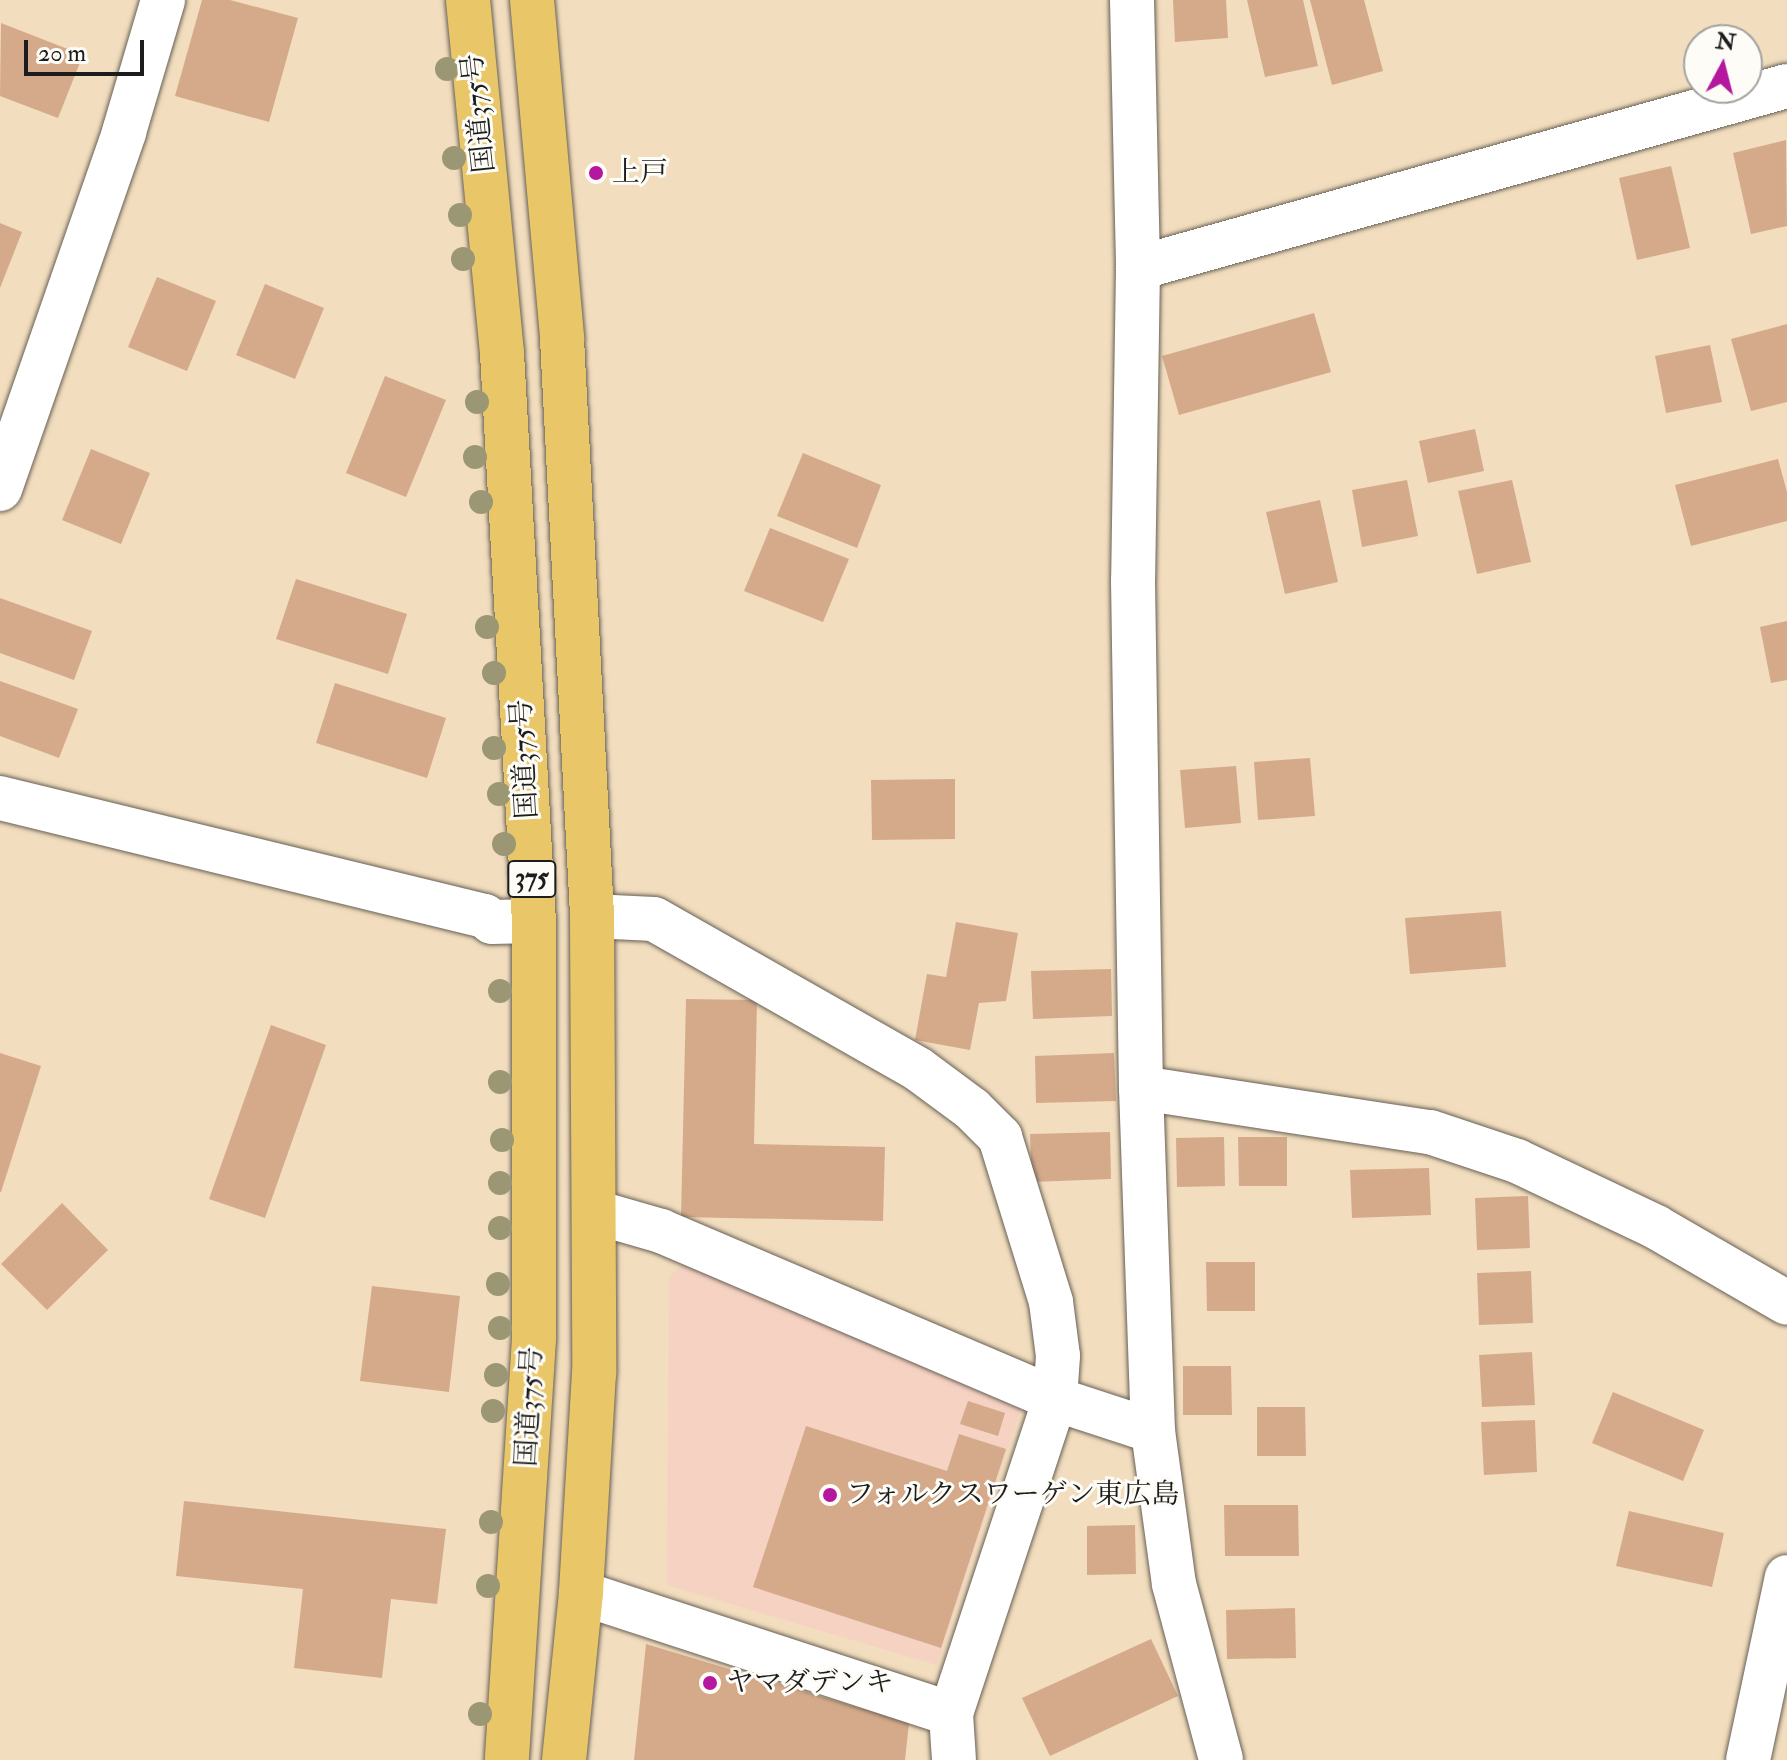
<!DOCTYPE html>
<html>
<head>
<meta charset="utf-8">
<style>
  body { margin:0 }
  #map { position:relative; width:1787px; height:1760px; overflow:hidden; background:#f2ddbe; font-family:"IM FELL Double Pica","Noto Serif JP",serif }
  div>[style] { position:absolute }
  .built>* { inset:0; background:#f6d2c3 }
  .building>* { inset:0; background:#d5aa8b }
  .roads { filter:drop-shadow(0 0 2px #676055) drop-shadow(0 0 2px #676055) }
  .minor>* { height:44px; margin:-22px; padding:0 22px; transform-origin:22px; border-radius:22px; background:#fff }
  .trunk>* { height:44px; margin:-22px; padding:0 22px; transform-origin:22px; border-radius:22px; background:#e9c769 }
  .trees>* { width:24px; height:24px; margin:-12px; border-radius:50%; background:#9b9774 }
  .dots>* { width:22px; height:22px; translate:-50% -50%; box-sizing:border-box; border:4px solid #fdfcf7; border-radius:50% }
  span { translate:-50% -50%; white-space:nowrap; text-align:center; line-height:1.15; -webkit-text-stroke:6px #fdfcf7; paint-order:stroke }
  .shield-label span { padding:2px 6px; background:#fdfcf7; border:2px solid; border-radius:6px; -webkit-text-stroke-width:0 }
  .shield-label { font-size:26px; color:#1c1c1c; font-weight:700 }
  .street-label { font-size:28px; color:#1c1c1c }
  .poi-label { font-size:28px; color:#1c1c1c }
  .left { translate:0 -50%; text-align:left }
  .north { position:absolute; left:1683px; top:24px; width:80px; height:80px; box-sizing:border-box; background:#fdfcf7; border:2px solid #a3a29f; border-radius:50%; rotate:7deg; font-size:22px; font-weight:700; line-height:32px; text-align:center; color:#1c1c1c }
  .north::after { content:''; display:block; margin:auto; width:28px; height:36px; background:#b5179e; clip-path:polygon(50% 0,100% 100%,50% 72%,0 100%) }
  .scale { position:absolute; left:24px; top:40px; width:120px; height:36px; box-sizing:border-box; border:4px solid #1c1c1c; border-top:0; padding-left:10px; font-size:24px; line-height:28px; white-space:nowrap; color:#1c1c1c; -webkit-text-stroke:6px #fdfcf7; paint-order:stroke }
</style>
</head>
<body>
<div id="map">
  <div class="built">
    <i style="clip-path:polygon(687px 1261px,1022px 1405px,937px 1665px,667px 1585px,669px 1276px)"></i>
  </div>
  <div class="building">
    <i style="clip-path:polygon(202px 0,230px 0,298px 18px,269px 122px,175px 96px)"></i>
    <i style="clip-path:polygon(1173px 0,1226px 0,1228px 38px,1175px 42px)"></i>
    <i style="clip-path:polygon(1247px 0,1303px 0,1318px 66px,1265px 77px)"></i>
    <i style="clip-path:polygon(1310px 0,1364px 0,1383px 71px,1332px 85px)"></i>
    <i style="clip-path:polygon(1px 23px,83px 55px,58px 118px,0 96px)"></i>
    <i style="clip-path:polygon(1786px 140px,1787px 226px,1751px 234px,1733px 153px)"></i>
    <i style="clip-path:polygon(1671px 166px,1690px 248px,1637px 260px,1619px 178px)"></i>
    <i style="clip-path:polygon(0 223px,22px 232px,0 288px)"></i>
    <i style="clip-path:polygon(157px 277px,216px 301px,187px 371px,128px 347px)"></i>
    <i style="clip-path:polygon(265px 284px,324px 308px,295px 379px,236px 355px)"></i>
    <i style="clip-path:polygon(1314px 313px,1331px 372px,1179px 415px,1162px 356px)"></i>
    <i style="clip-path:polygon(1787px 324px,1787px 402px,1751px 411px,1731px 339px)"></i>
    <i style="clip-path:polygon(1710px 345px,1722px 402px,1666px 413px,1655px 356px)"></i>
    <i style="clip-path:polygon(385px 376px,446px 400px,406px 497px,346px 473px)"></i>
    <i style="clip-path:polygon(1475px 429px,1484px 471px,1428px 483px,1419px 441px)"></i>
    <i style="clip-path:polygon(91px 449px,150px 473px,121px 544px,62px 520px)"></i>
    <i style="clip-path:polygon(803px 453px,881px 485px,857px 548px,777px 516px)"></i>
    <i style="clip-path:polygon(1778px 459px,1787px 492px,1787px 521px,1691px 546px,1675px 485px)"></i>
    <i style="clip-path:polygon(1407px 480px,1418px 536px,1362px 547px,1352px 490px)"></i>
    <i style="clip-path:polygon(1512px 480px,1531px 562px,1477px 574px,1458px 491px)"></i>
    <i style="clip-path:polygon(1320px 500px,1338px 582px,1285px 594px,1266px 512px)"></i>
    <i style="clip-path:polygon(770px 528px,849px 559px,823px 622px,744px 591px)"></i>
    <i style="clip-path:polygon(296px 579px,407px 614px,388px 674px,276px 639px)"></i>
    <i style="clip-path:polygon(0 598px,92px 631px,74px 680px,0 653px)"></i>
    <i style="clip-path:polygon(1787px 621px,1787px 680px,1771px 683px,1760px 627px)"></i>
    <i style="clip-path:polygon(0 681px,78px 709px,59px 758px,0 736px)"></i>
    <i style="clip-path:polygon(335px 683px,446px 718px,427px 778px,316px 743px)"></i>
    <i style="clip-path:polygon(1310px 758px,1315px 816px,1258px 820px,1254px 762px)"></i>
    <i style="clip-path:polygon(1236px 766px,1241px 823px,1185px 828px,1180px 770px)"></i>
    <i style="clip-path:polygon(955px 779px,955px 839px,872px 840px,871px 780px)"></i>
    <i style="clip-path:polygon(1501px 911px,1506px 967px,1410px 974px,1405px 918px)"></i>
    <i style="clip-path:polygon(956px 922px,1018px 933px,1006px 1001px,979px 1003px,970px 1050px,915px 1040px,927px 974px,946px 977px)"></i>
    <i style="clip-path:polygon(1111px 969px,1112px 1016px,1033px 1019px,1031px 971px)"></i>
    <i style="clip-path:polygon(686px 999px,757px 1000px,754px 1144px,885px 1147px,883px 1221px,681px 1217px)"></i>
    <i style="clip-path:polygon(271px 1025px,326px 1045px,265px 1218px,209px 1199px)"></i>
    <i style="clip-path:polygon(0 1053px,41px 1066px,1px 1192px,0 1192px)"></i>
    <i style="clip-path:polygon(1114px 1053px,1116px 1101px,1036px 1103px,1035px 1056px)"></i>
    <i style="clip-path:polygon(1110px 1132px,1111px 1179px,1032px 1182px,1030px 1134px)"></i>
    <i style="clip-path:polygon(1224px 1137px,1225px 1186px,1177px 1187px,1176px 1138px)"></i>
    <i style="clip-path:polygon(1238px 1137px,1287px 1137px,1287px 1186px,1239px 1186px)"></i>
    <i style="clip-path:polygon(1429px 1168px,1431px 1215px,1352px 1218px,1350px 1170px)"></i>
    <i style="clip-path:polygon(1528px 1196px,1530px 1248px,1477px 1250px,1475px 1198px)"></i>
    <i style="clip-path:polygon(62px 1203px,108px 1250px,47px 1310px,1px 1264px)"></i>
    <i style="clip-path:polygon(1206px 1262px,1255px 1262px,1255px 1311px,1207px 1311px)"></i>
    <i style="clip-path:polygon(1531px 1271px,1533px 1323px,1479px 1325px,1477px 1273px)"></i>
    <i style="clip-path:polygon(372px 1286px,460px 1296px,449px 1392px,360px 1381px)"></i>
    <i style="clip-path:polygon(1532px 1352px,1535px 1405px,1482px 1407px,1479px 1355px)"></i>
    <i style="clip-path:polygon(1183px 1366px,1231px 1366px,1232px 1415px,1183px 1415px)"></i>
    <i style="clip-path:polygon(1613px 1392px,1704px 1430px,1683px 1481px,1592px 1443px)"></i>
    <i style="clip-path:polygon(968px 1401px,1005px 1413px,998px 1436px,960px 1424px)"></i>
    <i style="clip-path:polygon(1257px 1407px,1305px 1407px,1306px 1456px,1257px 1456px)"></i>
    <i style="clip-path:polygon(1535px 1420px,1537px 1472px,1484px 1475px,1481px 1422px)"></i>
    <i style="clip-path:polygon(806px 1426px,947px 1471px,959px 1434px,1006px 1449px,941px 1648px,753px 1587px)"></i>
    <i style="clip-path:polygon(184px 1501px,446px 1529px,437px 1604px,391px 1599px,382px 1678px,294px 1668px,303px 1589px,176px 1576px)"></i>
    <i style="clip-path:polygon(1224px 1505px,1298px 1505px,1299px 1556px,1225px 1556px)"></i>
    <i style="clip-path:polygon(1629px 1511px,1724px 1533px,1712px 1587px,1616px 1566px)"></i>
    <i style="clip-path:polygon(1135px 1525px,1136px 1574px,1087px 1575px,1087px 1526px)"></i>
    <i style="clip-path:polygon(1295px 1608px,1296px 1658px,1227px 1659px,1226px 1610px)"></i>
    <i style="clip-path:polygon(1151px 1639px,1178px 1696px,1050px 1756px,1022px 1698px)"></i>
    <i style="clip-path:polygon(646px 1644px,909px 1723px,905px 1760px,634px 1760px)"></i>
  </div>
  <div class="roads">
    <div class="minor">
      <i style="left:1132px;top:0;width:268px;rotate:88.7deg"></i>
      <i style="left:1138px;top:268px;width:313px;rotate:90.9deg"></i>
      <i style="left:1133px;top:581px;width:507px;rotate:89.1deg"></i>
      <i style="left:1141px;top:1088px;width:343px;rotate:88deg"></i>
      <i style="left:1153px;top:1431px;width:154px;rotate:82.2deg"></i>
      <i style="left:1174px;top:1584px;width:182px;rotate:75deg"></i>
      <i style="left:1138px;top:268px;width:674px;rotate:-15.67deg"></i>
      <i style="left:0;top:489px;width:378px;rotate:-70.8deg"></i>
      <i style="left:124px;top:132px;width:138px;rotate:-73.5deg"></i>
      <i style="left:0;top:798px;width:499px;rotate:13.7deg"></i>
      <i style="left:485px;top:916px;width:9px;rotate:41deg"></i>
      <i style="left:492px;top:922px;width:42px;rotate:-1.4deg"></i>
      <i style="left:592px;top:916px;width:62px;rotate:2.8deg"></i>
      <i style="left:654px;top:919px;width:304px;rotate:29.6deg"></i>
      <i style="left:918px;top:1069px;width:67px;rotate:36.5deg"></i>
      <i style="left:972px;top:1109px;width:40px;rotate:45deg"></i>
      <i style="left:1000px;top:1137px;width:173px;rotate:72.8deg"></i>
      <i style="left:1051px;top:1302px;width:54px;rotate:82.6deg"></i>
      <i style="left:1058px;top:1356px;width:43px;rotate:94deg"></i>
      <i style="left:1055px;top:1399px;width:332px;rotate:108.3deg"></i>
      <i style="left:1141px;top:1088px;width:292px;rotate:8.7deg"></i>
      <i style="left:1430px;top:1132px;width:92px;rotate:18.4deg"></i>
      <i style="left:1517px;top:1161px;width:154px;rotate:25.4deg"></i>
      <i style="left:1656px;top:1227px;width:151px;rotate:30.1deg"></i>
      <i style="left:595px;top:1212px;width:69px;rotate:16.1deg"></i>
      <i style="left:661px;top:1231px;width:428px;rotate:23.1deg"></i>
      <i style="left:1055px;top:1399px;width:103px;rotate:18.1deg"></i>
      <i style="left:581px;top:1593px;width:389px;rotate:18.1deg"></i>
      <i style="left:951px;top:1714px;width:46px;rotate:86.3deg"></i>
      <i style="left:1748px;top:1760px;width:187px;rotate:-78deg"></i>
    </div>
    <div class="trunk">
      <i style="left:468px;top:0;width:355px;rotate:84.5deg"></i>
      <i style="left:502px;top:353px;width:569px;rotate:86.78deg"></i>
      <i style="left:534px;top:921px;width:418px;rotate:90deg"></i>
      <i style="left:534px;top:1339px;width:422px;rotate:93.7deg"></i>
      <i style="left:532px;top:0;width:340px;rotate:84.9deg"></i>
      <i style="left:562px;top:339px;width:578px;rotate:87.02deg"></i>
      <i style="left:592px;top:916px;width:457px;rotate:89.7deg"></i>
      <i style="left:594px;top:1373px;width:220px;rotate:93.4deg"></i>
      <i style="left:581px;top:1593px;width:168px;rotate:95.8deg"></i>
    </div>
  </div>
  <div class="trees">
    <i style="left:447px;top:69px"></i>
    <i style="left:454px;top:158px"></i>
    <i style="left:460px;top:215px"></i>
    <i style="left:463px;top:259px"></i>
    <i style="left:477px;top:402px"></i>
    <i style="left:475px;top:457px"></i>
    <i style="left:481px;top:502px"></i>
    <i style="left:487px;top:627px"></i>
    <i style="left:494px;top:673px"></i>
    <i style="left:494px;top:748px"></i>
    <i style="left:499px;top:794px"></i>
    <i style="left:504px;top:844px"></i>
    <i style="left:500px;top:991px"></i>
    <i style="left:500px;top:1082px"></i>
    <i style="left:502px;top:1140px"></i>
    <i style="left:500px;top:1183px"></i>
    <i style="left:500px;top:1228px"></i>
    <i style="left:498px;top:1284px"></i>
    <i style="left:500px;top:1328px"></i>
    <i style="left:496px;top:1375px"></i>
    <i style="left:493px;top:1411px"></i>
    <i style="left:491px;top:1522px"></i>
    <i style="left:488px;top:1586px"></i>
    <i style="left:480px;top:1714px"></i>
  </div>
  <div class="dots">
    <i style="left:596px;top:173px;background:#b5179e"></i>
    <i style="left:830px;top:1495px;background:#b5179e"></i>
    <i style="left:710px;top:1683px;background:#b5179e"></i>
  </div>
  <div class="shield-label">
    <span style="left:532px;top:879px">375</span>
  </div>
  <div class="street-label">
    <span style="left:479px;top:113px;rotate:-96deg">国道375号</span>
    <span style="left:525px;top:759px;rotate:-93deg">国道375号</span>
    <span style="left:530px;top:1407px;rotate:-87deg">国道375号</span>
  </div>
  <div class="poi-label">
    <span class="left" style="left:612px;top:173px">上戸</span>
    <span class="left" style="left:846px;top:1495px">フォルクスワーゲン東広島</span>
    <span class="left" style="left:726px;top:1683px">ヤマダデンキ</span>
  </div>
  <div class="north">N</div>
  <div class="scale">20 m</div>
</div>
</body>
</html>
